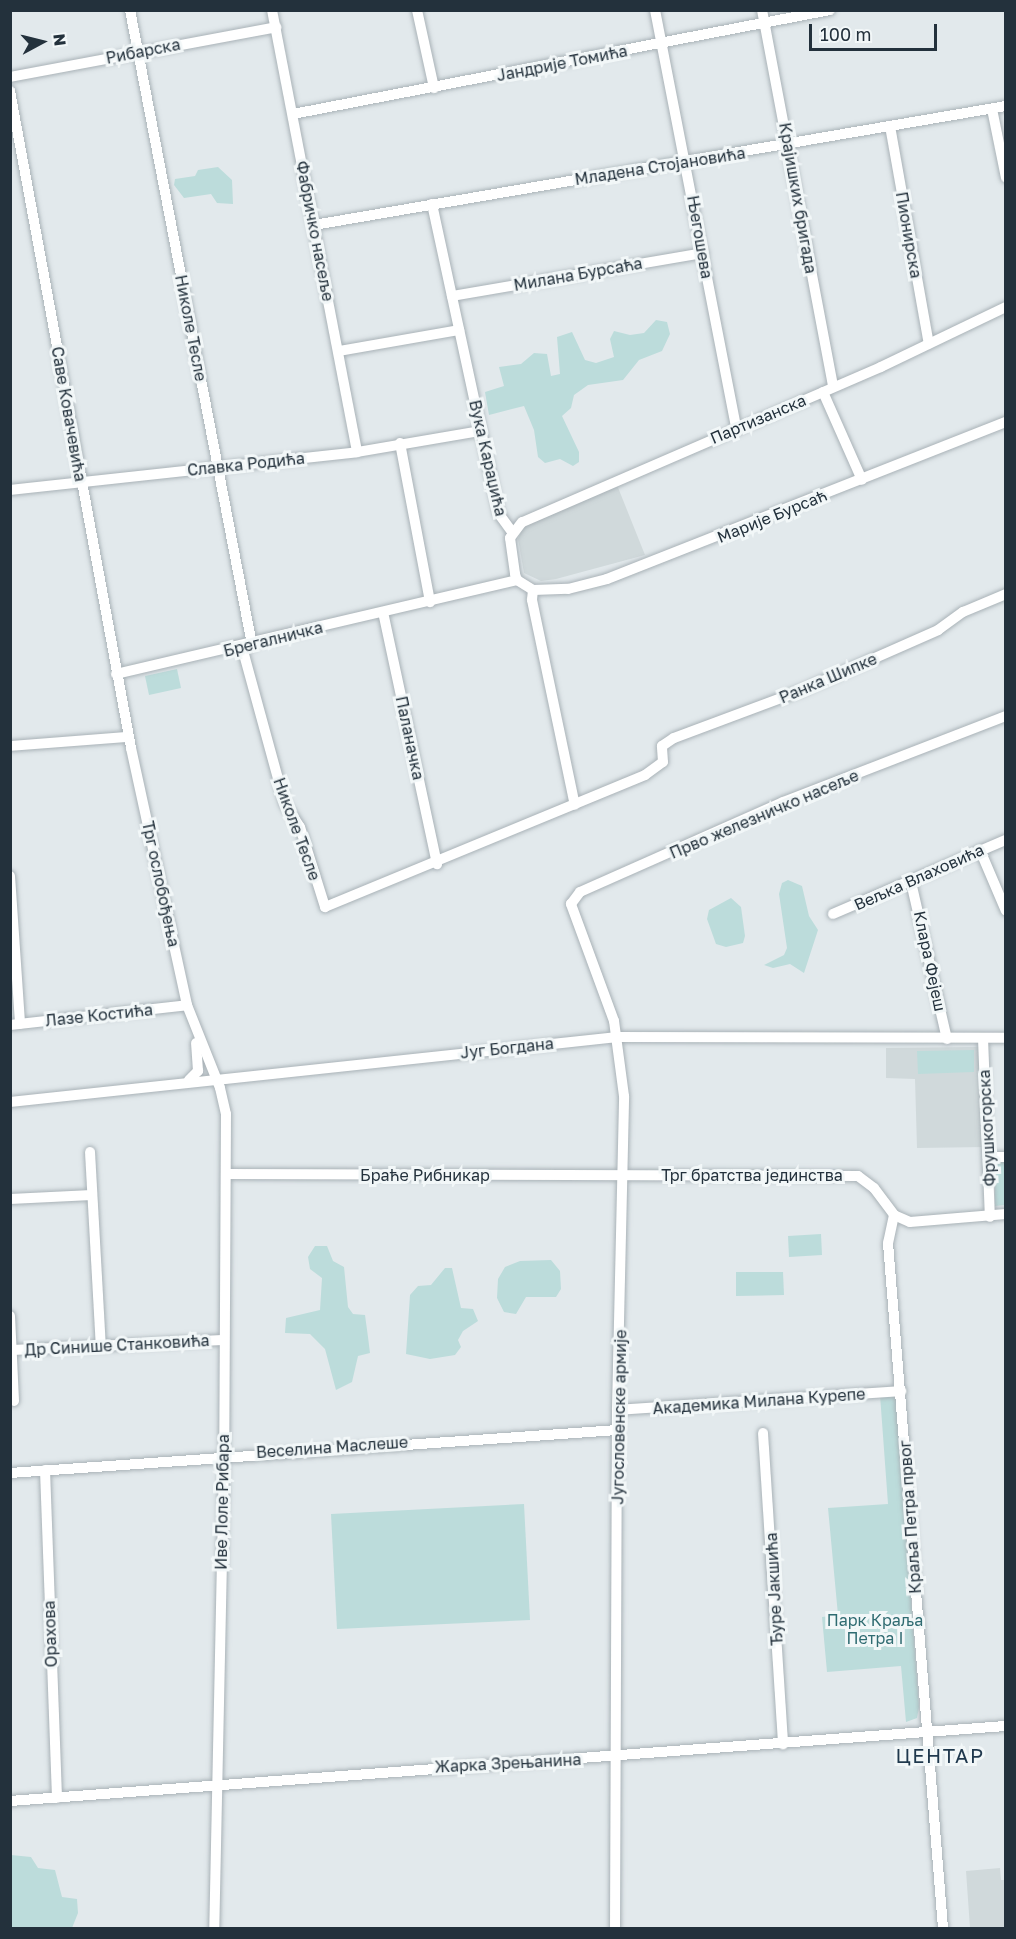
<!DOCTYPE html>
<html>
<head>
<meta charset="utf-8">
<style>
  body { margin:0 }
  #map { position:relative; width:1016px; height:1939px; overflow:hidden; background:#e2e9ec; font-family:"Golos Text",sans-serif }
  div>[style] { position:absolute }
  .built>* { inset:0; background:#d0d9db }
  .green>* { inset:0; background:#bcdcdb }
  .roads { filter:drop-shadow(0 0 2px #a9b2b7) drop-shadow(0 0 2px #a9b2b7) }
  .minor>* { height:10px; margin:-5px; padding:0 5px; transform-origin:5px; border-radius:5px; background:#fff }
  span { translate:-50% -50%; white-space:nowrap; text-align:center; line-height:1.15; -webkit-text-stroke:6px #f2f7f8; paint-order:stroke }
  .street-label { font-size:16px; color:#23313c }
  .park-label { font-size:16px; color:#2f6b71 }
  .quarter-label { font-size:20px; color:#1f384d; letter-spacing:1.5px }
  .frame { position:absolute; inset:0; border:12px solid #23313c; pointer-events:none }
  .north { position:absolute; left:12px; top:12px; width:60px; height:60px; -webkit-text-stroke:4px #f2f7f8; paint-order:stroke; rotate:83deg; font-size:16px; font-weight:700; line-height:24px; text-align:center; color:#23313c }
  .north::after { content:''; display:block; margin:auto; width:21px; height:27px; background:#23313c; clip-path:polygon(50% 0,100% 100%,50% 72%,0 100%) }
  .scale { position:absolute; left:809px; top:24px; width:128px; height:27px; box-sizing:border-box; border:3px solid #23313c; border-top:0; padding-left:8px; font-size:18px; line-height:21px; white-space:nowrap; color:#23313c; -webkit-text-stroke:4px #f2f7f8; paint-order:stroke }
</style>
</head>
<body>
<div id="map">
  <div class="built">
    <i style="clip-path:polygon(617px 485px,645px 555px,556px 579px,541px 581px,524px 573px,518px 539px,523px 527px)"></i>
    <i style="clip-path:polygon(980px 1047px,985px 1147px,917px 1148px,915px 1079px,886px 1078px,886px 1048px)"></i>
    <i style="clip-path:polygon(1000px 1868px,1001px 1880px,1005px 1880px,1005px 1928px,970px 1928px,966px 1871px)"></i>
  </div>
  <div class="green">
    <i style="clip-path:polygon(218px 167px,232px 180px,233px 204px,217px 203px,211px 194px,184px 198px,174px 185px,175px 179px,195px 176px,198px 170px)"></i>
    <i style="clip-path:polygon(656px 320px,667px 322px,670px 334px,662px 351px,639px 360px,623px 380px,588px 385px,574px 395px,571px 408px,562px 416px,579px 452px,579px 462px,573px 466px,560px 459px,545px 463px,538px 457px,534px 430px,524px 406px,489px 415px,485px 392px,504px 386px,499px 367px,521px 364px,534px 353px,547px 354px,551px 376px,560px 374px,557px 337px,572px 332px,585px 360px,596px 363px,614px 357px,610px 339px,614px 331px,630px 335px,644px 333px)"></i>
    <i style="clip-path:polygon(177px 669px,181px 688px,149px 695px,145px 676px)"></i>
    <i style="clip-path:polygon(788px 880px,802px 886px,809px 916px,818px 930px,804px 973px,790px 964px,773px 968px,764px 965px,784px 955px,787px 948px,779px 894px,782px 883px)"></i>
    <i style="clip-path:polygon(731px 898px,741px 907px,745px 936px,743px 943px,726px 947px,716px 944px,707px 919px,709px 910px)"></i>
    <i style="clip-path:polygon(974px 1050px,974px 1072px,918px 1074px,917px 1051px)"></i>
    <i style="clip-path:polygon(995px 1161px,1005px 1161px,1005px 1205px,995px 1206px)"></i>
    <i style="clip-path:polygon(821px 1234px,822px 1255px,789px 1257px,788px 1236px)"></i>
    <i style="clip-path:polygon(315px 1246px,327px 1246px,333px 1261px,344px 1267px,348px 1307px,353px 1314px,365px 1315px,368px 1337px,370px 1353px,358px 1356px,352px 1382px,336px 1390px,325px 1349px,310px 1334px,285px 1333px,286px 1318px,320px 1310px,322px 1278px,310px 1269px,308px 1257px)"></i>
    <i style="clip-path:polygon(551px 1260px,560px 1271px,561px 1289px,556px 1297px,526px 1297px,516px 1314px,504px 1312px,497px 1298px,498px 1279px,505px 1267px,520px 1261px)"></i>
    <i style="clip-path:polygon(445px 1268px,452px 1268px,461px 1308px,473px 1309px,478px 1321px,463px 1331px,458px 1340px,461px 1347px,455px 1355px,430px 1359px,406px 1354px,410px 1295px,418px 1286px,431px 1285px)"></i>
    <i style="clip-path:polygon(736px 1272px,783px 1272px,784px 1295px,736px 1296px)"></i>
    <i style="clip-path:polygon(880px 1395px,896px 1395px,919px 1707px,917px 1718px,906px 1722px,901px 1666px,827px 1672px,822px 1617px,838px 1615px,828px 1508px,888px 1504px)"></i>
    <i style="clip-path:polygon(524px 1504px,530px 1620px,337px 1629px,331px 1514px)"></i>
    <i style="clip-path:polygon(11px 1855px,31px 1857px,38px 1868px,55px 1870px,62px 1897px,77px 1899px,78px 1913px,72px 1928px,11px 1928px)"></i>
  </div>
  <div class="roads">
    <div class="minor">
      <i style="left:130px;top:10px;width:647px;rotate:79.12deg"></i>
      <i style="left:272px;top:10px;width:450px;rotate:79.1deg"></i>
      <i style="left:417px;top:10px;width:80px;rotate:77.7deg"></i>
      <i style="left:655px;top:10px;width:426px;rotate:79deg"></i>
      <i style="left:762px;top:10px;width:383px;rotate:79.3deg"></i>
      <i style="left:10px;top:77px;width:271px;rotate:-10.6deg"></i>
      <i style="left:10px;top:91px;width:668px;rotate:79.56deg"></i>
      <i style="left:131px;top:748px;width:263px;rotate:77.7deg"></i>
      <i style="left:187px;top:1005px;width:89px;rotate:68.3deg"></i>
      <i style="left:220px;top:1088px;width:27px;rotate:77deg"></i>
      <i style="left:226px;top:1114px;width:350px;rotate:90.3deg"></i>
      <i style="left:224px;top:1464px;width:464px;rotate:91.2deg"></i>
      <i style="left:992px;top:109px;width:70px;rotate:78.5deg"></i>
      <i style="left:293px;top:114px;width:547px;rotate:-10.96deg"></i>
      <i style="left:890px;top:126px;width:221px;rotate:79.9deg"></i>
      <i style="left:432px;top:204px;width:317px;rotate:77.8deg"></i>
      <i style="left:499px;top:514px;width:22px;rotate:54deg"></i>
      <i style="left:314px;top:225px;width:702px;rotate:-9.76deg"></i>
      <i style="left:452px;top:296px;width:255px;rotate:-9.7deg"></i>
      <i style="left:1006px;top:307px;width:139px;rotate:154.4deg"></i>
      <i style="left:881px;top:367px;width:391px;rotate:156.6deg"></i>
      <i style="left:522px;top:522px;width:20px;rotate:127deg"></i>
      <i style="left:510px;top:538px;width:36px;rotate:82deg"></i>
      <i style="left:515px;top:574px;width:6px;rotate:72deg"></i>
      <i style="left:517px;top:580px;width:19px;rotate:32deg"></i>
      <i style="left:533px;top:590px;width:35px;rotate:-2deg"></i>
      <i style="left:568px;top:589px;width:40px;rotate:-14.4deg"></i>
      <i style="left:607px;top:579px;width:429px;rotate:-21.5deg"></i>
      <i style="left:339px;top:351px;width:122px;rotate:-9.9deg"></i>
      <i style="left:823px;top:392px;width:96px;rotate:66.1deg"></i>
      <i style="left:400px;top:443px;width:162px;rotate:79.3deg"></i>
      <i style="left:10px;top:490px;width:349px;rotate:-6.2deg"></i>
      <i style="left:357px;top:452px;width:125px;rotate:-9.7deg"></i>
      <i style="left:533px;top:590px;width:10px;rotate:96deg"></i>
      <i style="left:532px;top:600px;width:209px;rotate:78.2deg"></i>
      <i style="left:383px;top:612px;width:258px;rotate:77.9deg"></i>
      <i style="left:242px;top:647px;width:163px;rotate:74.7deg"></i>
      <i style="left:285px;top:804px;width:27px;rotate:57deg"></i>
      <i style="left:300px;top:827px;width:84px;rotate:72.6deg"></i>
      <i style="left:325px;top:907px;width:346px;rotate:-22.4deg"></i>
      <i style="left:645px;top:775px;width:22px;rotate:-36deg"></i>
      <i style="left:663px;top:762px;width:16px;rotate:-94deg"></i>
      <i style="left:662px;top:746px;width:14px;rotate:-34deg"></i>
      <i style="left:674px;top:738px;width:134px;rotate:-20.5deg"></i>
      <i style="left:800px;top:691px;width:151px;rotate:-23.8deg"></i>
      <i style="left:938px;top:630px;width:31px;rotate:-36deg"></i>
      <i style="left:963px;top:612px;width:47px;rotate:-22.7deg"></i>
      <i style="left:116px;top:674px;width:412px;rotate:-13.2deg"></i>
      <i style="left:10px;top:746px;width:118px;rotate:-4.4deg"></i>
      <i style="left:980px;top:850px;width:66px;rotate:66.9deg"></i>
      <i style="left:10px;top:876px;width:148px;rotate:86.1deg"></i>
      <i style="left:911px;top:882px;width:161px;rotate:77.1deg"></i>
      <i style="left:833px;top:914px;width:188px;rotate:-23.2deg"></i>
      <i style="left:10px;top:1025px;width:178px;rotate:-6.4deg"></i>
      <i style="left:983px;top:1038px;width:179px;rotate:87.8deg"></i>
      <i style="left:189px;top:1080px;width:13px;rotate:-45deg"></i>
      <i style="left:198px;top:1071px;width:28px;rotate:-94deg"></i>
      <i style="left:10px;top:1102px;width:611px;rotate:-6.1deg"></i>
      <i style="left:618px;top:1037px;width:388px;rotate:0.1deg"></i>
      <i style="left:90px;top:1152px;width:194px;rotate:86.8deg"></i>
      <i style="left:989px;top:1157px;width:17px"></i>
      <i style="left:226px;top:1174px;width:632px;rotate:0.18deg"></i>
      <i style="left:858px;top:1176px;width:20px;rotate:37deg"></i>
      <i style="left:874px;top:1188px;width:34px;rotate:53deg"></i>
      <i style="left:894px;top:1215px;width:17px;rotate:24deg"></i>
      <i style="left:910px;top:1222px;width:96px;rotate:-4.8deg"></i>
      <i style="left:10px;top:1199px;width:82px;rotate:-2.8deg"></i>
      <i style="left:894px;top:1215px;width:29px;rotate:102deg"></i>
      <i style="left:888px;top:1243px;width:687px;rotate:85.41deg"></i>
      <i style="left:10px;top:1316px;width:85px;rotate:87.3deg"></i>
      <i style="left:12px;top:1350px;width:211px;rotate:-2.7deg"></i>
      <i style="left:617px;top:1410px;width:285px;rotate:-3.8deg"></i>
      <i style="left:763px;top:1433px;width:312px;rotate:86.3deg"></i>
      <i style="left:45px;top:1470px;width:328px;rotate:87.9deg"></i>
      <i style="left:10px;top:1473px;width:609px;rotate:-4.05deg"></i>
      <i style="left:10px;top:1801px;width:999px;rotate:-4.31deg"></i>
      <i style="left:615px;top:1928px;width:518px;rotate:-89.78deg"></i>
      <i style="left:617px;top:1410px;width:314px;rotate:-88.7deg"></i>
      <i style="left:624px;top:1096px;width:76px;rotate:-97.6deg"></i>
      <i style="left:614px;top:1021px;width:125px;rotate:-110.2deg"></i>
      <i style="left:571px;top:904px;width:15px;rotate:-53deg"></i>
      <i style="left:580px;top:892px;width:222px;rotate:-23.9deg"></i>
      <i style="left:783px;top:802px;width:239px;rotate:-21.1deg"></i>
    </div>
  </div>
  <div class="street-label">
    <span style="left:143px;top:51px;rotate:-11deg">Рибарска</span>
    <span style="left:562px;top:63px;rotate:-11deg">Јандрије Томића</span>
    <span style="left:660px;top:166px;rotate:-9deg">Младена Стојановића</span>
    <span style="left:798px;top:198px;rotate:80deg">Крајишких бригада</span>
    <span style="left:315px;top:231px;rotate:79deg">Фабричко насеље</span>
    <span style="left:909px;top:235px;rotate:80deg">Пионирска</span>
    <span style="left:700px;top:237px;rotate:80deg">Његошева</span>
    <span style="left:578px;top:274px;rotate:-10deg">Милана Бурсаћа</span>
    <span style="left:191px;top:328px;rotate:79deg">Николе Тесле</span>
    <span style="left:69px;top:414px;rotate:80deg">Саве Ковачевића</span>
    <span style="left:758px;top:419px;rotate:-23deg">Партизанска</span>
    <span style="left:488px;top:458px;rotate:77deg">Вука Караџића</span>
    <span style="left:246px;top:464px;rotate:-6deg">Славка Родића</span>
    <span style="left:772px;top:516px;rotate:-22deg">Марије Бурсаћ</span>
    <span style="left:273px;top:639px;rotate:-14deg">Брегалничка</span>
    <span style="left:828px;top:678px;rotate:-23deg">Ранка Шипке</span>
    <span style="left:410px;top:738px;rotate:78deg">Паланачка</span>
    <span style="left:764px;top:814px;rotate:-23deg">Прво железничко насеље</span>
    <span style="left:297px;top:829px;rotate:70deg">Николе Тесле</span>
    <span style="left:919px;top:877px;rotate:-24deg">Вељка Влаховића</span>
    <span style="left:161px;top:884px;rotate:78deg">Трг ослобођења</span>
    <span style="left:930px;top:961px;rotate:78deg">Клара Фејеш</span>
    <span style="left:99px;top:1015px;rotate:-6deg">Лазе Костића</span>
    <span style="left:507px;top:1048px;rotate:-6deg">Југ Богдана</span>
    <span style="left:987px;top:1128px;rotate:-93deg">Фрушкогорска</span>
    <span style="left:425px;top:1175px">Браће Рибникар</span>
    <span style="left:752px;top:1175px">Трг братства јединства</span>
    <span style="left:117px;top:1345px;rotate:-3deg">Др Синише Станковића</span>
    <span style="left:759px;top:1401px;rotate:-4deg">Академика Милана Курепе</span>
    <span style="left:619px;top:1417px;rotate:-89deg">Југословенске армије</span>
    <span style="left:332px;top:1447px;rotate:-4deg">Веселина Маслеше</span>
    <span style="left:222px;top:1502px;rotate:-89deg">Иве Лоле Рибара</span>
    <span style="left:910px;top:1517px;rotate:-94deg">Краља Петра првог</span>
    <span style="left:774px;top:1589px;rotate:-93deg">Ђуре Јакшића</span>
    <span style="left:50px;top:1634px;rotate:-92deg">Орахова</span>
    <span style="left:508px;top:1763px;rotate:-3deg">Жарка Зрењанина</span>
  </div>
  <div class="park-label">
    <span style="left:875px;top:1629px">Парк Краља<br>Петра I</span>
  </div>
  <div class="quarter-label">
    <span style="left:940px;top:1755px">ЦЕНТАР</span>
  </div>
  <div class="frame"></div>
  <div class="north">N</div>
  <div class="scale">100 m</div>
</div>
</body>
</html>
